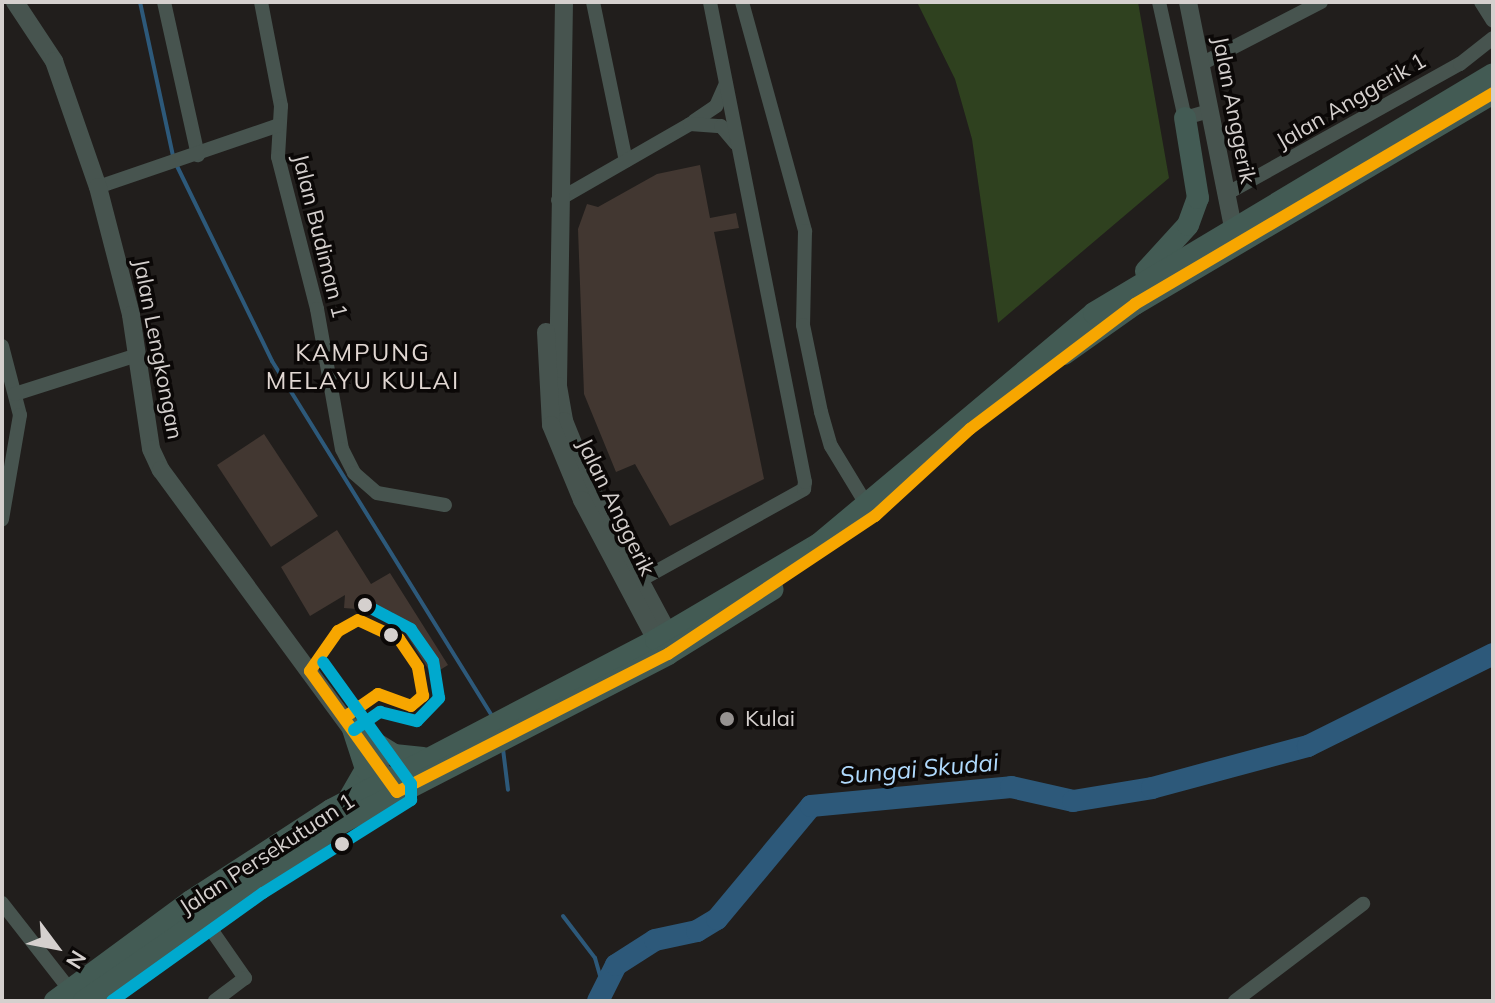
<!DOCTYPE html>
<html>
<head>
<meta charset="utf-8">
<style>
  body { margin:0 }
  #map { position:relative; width:1495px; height:1003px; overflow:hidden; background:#211e1c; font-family:Mulish,sans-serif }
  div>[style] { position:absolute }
  .green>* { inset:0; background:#2f411f }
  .stream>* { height:4px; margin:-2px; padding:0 2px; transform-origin:2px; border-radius:2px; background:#2d597a }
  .river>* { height:22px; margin:-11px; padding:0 11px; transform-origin:11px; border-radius:11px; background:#2d597a }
  .building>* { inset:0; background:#423731 }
  .minor>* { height:14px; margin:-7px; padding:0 7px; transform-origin:7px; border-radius:7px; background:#47544f }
  .tertiary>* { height:18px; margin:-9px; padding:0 9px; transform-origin:9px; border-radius:9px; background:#47544f }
  .trunk>* { height:22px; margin:-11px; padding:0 11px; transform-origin:11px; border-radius:11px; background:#435b54 }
  .bus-1>* { height:12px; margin:-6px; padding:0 6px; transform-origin:6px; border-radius:6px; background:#f7a600 }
  .bus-2>* { height:12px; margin:-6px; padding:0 6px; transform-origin:6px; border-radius:6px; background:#00a9ce }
  .dots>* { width:22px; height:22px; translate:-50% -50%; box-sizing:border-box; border:4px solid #0b0807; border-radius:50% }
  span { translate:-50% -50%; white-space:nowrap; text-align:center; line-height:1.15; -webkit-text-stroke:7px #0b0807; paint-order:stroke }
  .street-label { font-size:22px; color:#d5d0ce }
  .poi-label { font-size:22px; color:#d5d0ce }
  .left { translate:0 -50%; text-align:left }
  .neighbourhood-label { font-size:24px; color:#e1d7d2; letter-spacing:2px }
  .water-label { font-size:24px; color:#afd9fc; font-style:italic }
  .frame { position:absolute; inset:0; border:4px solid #d5d0ce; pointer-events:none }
  .north { position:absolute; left:16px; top:907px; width:80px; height:80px; -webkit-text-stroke:6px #0b0807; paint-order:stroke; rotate:122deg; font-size:22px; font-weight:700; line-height:32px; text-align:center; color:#d5d0ce }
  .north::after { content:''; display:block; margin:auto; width:28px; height:36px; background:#d5d0ce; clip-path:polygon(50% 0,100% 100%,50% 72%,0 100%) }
</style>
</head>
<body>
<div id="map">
  <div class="green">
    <i style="clip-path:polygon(917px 2px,1138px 2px,1169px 178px,998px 323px,972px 139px,955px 79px)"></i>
  </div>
  <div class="stream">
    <i style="left:140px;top:2px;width:157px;rotate:77.9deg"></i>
    <i style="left:176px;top:164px;width:219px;rotate:64deg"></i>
    <i style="left:272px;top:361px;width:420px;rotate:58.2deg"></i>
    <i style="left:503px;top:749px;width:41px;rotate:83deg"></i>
    <i style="left:563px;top:916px;width:53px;rotate:52.7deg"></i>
    <i style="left:595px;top:958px;width:29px;rotate:74deg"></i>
  </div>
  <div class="river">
    <i style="left:598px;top:1001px;width:40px;rotate:-63.4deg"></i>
    <i style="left:616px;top:965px;width:46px;rotate:-32.7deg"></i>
    <i style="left:655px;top:940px;width:43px;rotate:-12.1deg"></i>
    <i style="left:697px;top:931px;width:23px;rotate:-31deg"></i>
    <i style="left:717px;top:919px;width:147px;rotate:-50.2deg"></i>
    <i style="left:811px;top:806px;width:201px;rotate:-5.4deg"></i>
    <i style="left:1011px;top:787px;width:64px;rotate:12.7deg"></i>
    <i style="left:1073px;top:801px;width:80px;rotate:-9.3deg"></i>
    <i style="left:1152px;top:788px;width:162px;rotate:-15.1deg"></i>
    <i style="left:1308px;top:746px;width:207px;rotate:-26.4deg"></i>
  </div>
  <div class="building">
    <i style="clip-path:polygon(700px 165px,710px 218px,736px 213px,739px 228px,714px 232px,764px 479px,670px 526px,635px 464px,616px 472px,584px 394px,578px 229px,587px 204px,598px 207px,657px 174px)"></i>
    <i style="clip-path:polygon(264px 434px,318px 516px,271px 547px,217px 465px)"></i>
    <i style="clip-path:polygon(337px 530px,371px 584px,390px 573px,448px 665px,432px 675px,392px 612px,344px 608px,345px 595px,310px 616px,281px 567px)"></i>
  </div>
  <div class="minor">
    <i style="left:164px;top:2px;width:157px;rotate:77.5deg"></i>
    <i style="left:261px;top:2px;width:106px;rotate:79.1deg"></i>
    <i style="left:281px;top:106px;width:51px;rotate:93.4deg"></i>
    <i style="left:278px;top:157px;width:157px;rotate:75.6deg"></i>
    <i style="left:317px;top:309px;width:142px;rotate:79.9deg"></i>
    <i style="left:342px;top:449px;width:27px;rotate:63deg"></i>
    <i style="left:354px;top:473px;width:30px;rotate:41deg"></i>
    <i style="left:377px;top:493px;width:69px;rotate:10deg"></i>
    <i style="left:593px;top:2px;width:162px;rotate:78.3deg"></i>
    <i style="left:742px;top:2px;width:238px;rotate:74.6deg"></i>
    <i style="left:805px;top:231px;width:94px;rotate:91.2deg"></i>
    <i style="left:803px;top:325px;width:89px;rotate:78.3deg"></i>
    <i style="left:821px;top:412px;width:35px;rotate:74deg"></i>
    <i style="left:831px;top:446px;width:71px;rotate:58.8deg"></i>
    <i style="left:1159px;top:2px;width:119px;rotate:77.4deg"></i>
    <i style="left:1185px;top:118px;width:26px;rotate:-16deg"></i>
    <i style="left:1481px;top:2px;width:22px;rotate:58deg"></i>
    <i style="left:1201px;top:64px;width:135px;rotate:-27.3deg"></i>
    <i style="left:694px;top:121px;width:27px;rotate:-34deg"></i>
    <i style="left:716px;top:106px;width:24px;rotate:-66deg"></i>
    <i style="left:98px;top:187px;width:191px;rotate:-18.9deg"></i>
    <i style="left:1226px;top:194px;width:268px;rotate:-29.1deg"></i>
    <i style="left:1460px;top:64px;width:42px;rotate:-38.2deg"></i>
    <i style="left:558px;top:200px;width:152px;rotate:-29.9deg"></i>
    <i style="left:690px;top:124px;width:31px;rotate:4deg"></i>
    <i style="left:721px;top:126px;width:23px;rotate:50deg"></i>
    <i style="left:2px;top:346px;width:71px;rotate:75.4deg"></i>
    <i style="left:20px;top:415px;width:106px;rotate:99.8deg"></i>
    <i style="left:15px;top:394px;width:128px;rotate:-17.7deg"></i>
    <i style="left:639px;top:581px;width:189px;rotate:-29.1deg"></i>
    <i style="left:804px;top:489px;width:7px;rotate:-82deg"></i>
    <i style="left:805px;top:482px;width:489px;rotate:-101.2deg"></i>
    <i style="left:2px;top:903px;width:110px;rotate:52deg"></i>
    <i style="left:201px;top:915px;width:77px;rotate:55.1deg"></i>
    <i style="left:245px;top:978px;width:38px;rotate:143deg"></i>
    <i style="left:1235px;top:1001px;width:161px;rotate:-37.2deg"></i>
  </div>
  <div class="tertiary">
    <i style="left:15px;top:2px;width:71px;rotate:56.5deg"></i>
    <i style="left:54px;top:61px;width:133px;rotate:70.8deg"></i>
    <i style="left:98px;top:187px;width:132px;rotate:75.5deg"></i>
    <i style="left:131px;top:315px;width:135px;rotate:81.5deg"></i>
    <i style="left:151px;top:449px;width:23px;rotate:65deg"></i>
    <i style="left:161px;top:470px;width:397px;rotate:53.7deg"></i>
    <i style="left:564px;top:2px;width:384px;rotate:90.9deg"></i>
    <i style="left:558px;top:386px;width:36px;rotate:80deg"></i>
    <i style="left:564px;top:421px;width:80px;rotate:67.9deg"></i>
    <i style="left:594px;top:495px;width:157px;rotate:61.8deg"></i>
    <i style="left:1188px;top:2px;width:229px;rotate:78.7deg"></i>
    <i style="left:546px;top:332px;width:93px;rotate:86.9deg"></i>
    <i style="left:551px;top:425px;width:81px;rotate:67.5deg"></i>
    <i style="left:582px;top:500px;width:158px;rotate:62.1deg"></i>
  </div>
  <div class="trunk">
    <i style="left:1146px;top:271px;width:62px;rotate:-47.6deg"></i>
    <i style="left:1188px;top:225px;width:29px;rotate:-70deg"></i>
    <i style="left:1198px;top:198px;width:81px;rotate:-99.2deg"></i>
    <i style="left:1064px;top:354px;width:87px;rotate:-35.2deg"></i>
    <i style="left:1135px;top:304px;width:416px;rotate:-30.5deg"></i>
    <i style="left:354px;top:730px;width:47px;rotate:32deg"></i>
    <i style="left:394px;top:755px;width:29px;rotate:6deg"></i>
    <i style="left:350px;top:797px;width:32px;rotate:-60deg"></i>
    <i style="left:366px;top:769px;width:42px;rotate:-108deg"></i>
    <i style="left:55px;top:1001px;width:169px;rotate:-36.3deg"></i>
    <i style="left:191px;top:901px;width:167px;rotate:-33deg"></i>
    <i style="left:331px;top:810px;width:367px;rotate:-27.6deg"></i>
    <i style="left:656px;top:640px;width:189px;rotate:-30.5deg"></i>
    <i style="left:819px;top:544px;width:359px;rotate:-40deg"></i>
    <i style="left:1094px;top:313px;width:465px;rotate:-30.9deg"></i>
    <i style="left:84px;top:1001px;width:313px;rotate:-34.7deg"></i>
    <i style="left:341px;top:823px;width:368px;rotate:-27.3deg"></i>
    <i style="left:668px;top:654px;width:123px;rotate:-31.8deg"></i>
  </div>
  <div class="bus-1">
    <i style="left:345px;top:717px;width:40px;rotate:-34.9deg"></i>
    <i style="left:378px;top:694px;width:35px;rotate:20deg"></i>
    <i style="left:411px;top:706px;width:16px;rotate:-40deg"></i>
    <i style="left:423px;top:696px;width:29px;rotate:-100deg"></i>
    <i style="left:418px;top:667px;width:34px;rotate:-124deg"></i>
    <i style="left:399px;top:639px;width:45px;rotate:-155.1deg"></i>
    <i style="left:358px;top:620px;width:23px;rotate:151deg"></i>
    <i style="left:338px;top:631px;width:49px;rotate:125deg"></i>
    <i style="left:310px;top:671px;width:149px;rotate:54.3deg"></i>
    <i style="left:397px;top:792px;width:304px;rotate:-27deg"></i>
    <i style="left:668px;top:654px;width:249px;rotate:-33.7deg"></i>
    <i style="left:875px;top:516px;width:129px;rotate:-42.5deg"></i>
    <i style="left:970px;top:429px;width:207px;rotate:-37.1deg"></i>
    <i style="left:1135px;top:304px;width:416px;rotate:-30.5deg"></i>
  </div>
  <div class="bus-2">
    <i style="left:354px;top:730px;width:32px;rotate:-35deg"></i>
    <i style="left:380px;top:712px;width:38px;rotate:14deg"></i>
    <i style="left:417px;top:721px;width:32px;rotate:-46deg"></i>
    <i style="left:439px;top:698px;width:37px;rotate:-99deg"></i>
    <i style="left:433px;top:661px;width:39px;rotate:-125deg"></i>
    <i style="left:411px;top:629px;width:52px;rotate:-152.4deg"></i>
    <i style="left:112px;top:1001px;width:186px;rotate:-35.6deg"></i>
    <i style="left:263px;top:893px;width:175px;rotate:-32.1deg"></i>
    <i style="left:411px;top:800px;width:16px;rotate:-90deg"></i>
    <i style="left:411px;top:784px;width:150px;rotate:-125.8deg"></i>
  </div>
  <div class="dots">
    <i style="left:365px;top:605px;background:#d5d0ce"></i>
    <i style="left:391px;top:635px;background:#d5d0ce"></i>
    <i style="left:727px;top:719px;background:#969290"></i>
    <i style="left:342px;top:844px;background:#d5d0ce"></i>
  </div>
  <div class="street-label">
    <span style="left:1351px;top:101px;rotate:-30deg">Jalan Anggerik 1</span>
    <span style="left:1234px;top:110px;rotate:79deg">Jalan Anggerik</span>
    <span style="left:320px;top:236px;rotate:76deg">Jalan Budiman 1</span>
    <span style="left:158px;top:349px;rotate:79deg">Jalan Lengkongan</span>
    <span style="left:616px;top:507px;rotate:64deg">Jalan Anggerik</span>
    <span style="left:267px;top:854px;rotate:-33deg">Jalan Persekutuan 1</span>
  </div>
  <div class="poi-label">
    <span class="left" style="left:745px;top:719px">Kulai</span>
  </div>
  <div class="neighbourhood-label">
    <span style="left:363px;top:367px">KAMPUNG<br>MELAYU KULAI</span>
  </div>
  <div class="water-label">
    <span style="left:919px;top:769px;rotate:-5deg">Sungai Skudai</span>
  </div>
  <div class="frame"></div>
  <div class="north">N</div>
</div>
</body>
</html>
